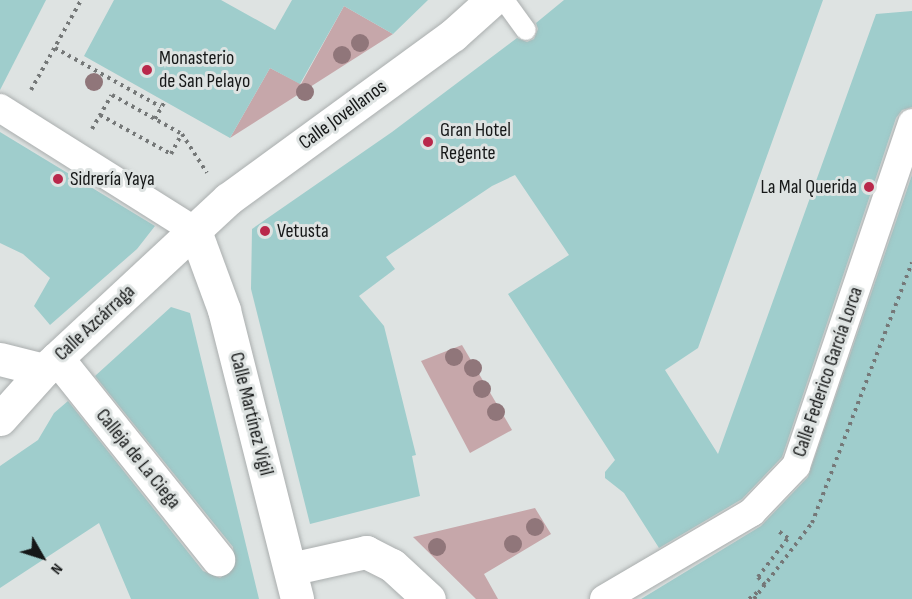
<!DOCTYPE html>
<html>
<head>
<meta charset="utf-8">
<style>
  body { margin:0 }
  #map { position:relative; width:912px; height:599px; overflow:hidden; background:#dee3e2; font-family:"Sofia Sans Condensed",sans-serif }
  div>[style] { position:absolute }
  .green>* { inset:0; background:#c6a7aa }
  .building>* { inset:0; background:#9fcdcc }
  .path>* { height:4px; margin-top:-2px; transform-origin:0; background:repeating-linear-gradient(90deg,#757878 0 3px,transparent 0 7.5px) }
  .roads { filter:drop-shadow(0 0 2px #aaaeae) drop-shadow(0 0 2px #aaaeae) }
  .service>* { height:20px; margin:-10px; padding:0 10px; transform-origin:10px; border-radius:10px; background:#fff }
  .pedestrian>* { height:28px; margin:-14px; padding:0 14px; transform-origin:14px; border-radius:14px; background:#fff }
  .minor>* { height:33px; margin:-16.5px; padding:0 16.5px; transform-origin:16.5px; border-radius:16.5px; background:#fff }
  .tertiary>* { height:33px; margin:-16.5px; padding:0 16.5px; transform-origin:16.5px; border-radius:16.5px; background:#fff }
  .trees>* { width:18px; height:18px; margin:-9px; border-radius:50%; background:#90767a }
  .dots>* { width:16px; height:16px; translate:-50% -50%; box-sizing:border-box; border:3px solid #dee3e2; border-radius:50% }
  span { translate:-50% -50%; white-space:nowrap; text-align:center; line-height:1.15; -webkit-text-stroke:6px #dee3e2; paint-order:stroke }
  .poi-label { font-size:20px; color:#161818 }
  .left { translate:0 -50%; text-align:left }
  .right { translate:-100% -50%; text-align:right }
  .street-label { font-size:20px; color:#161818 }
  .north { position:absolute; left:12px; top:527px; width:60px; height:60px; -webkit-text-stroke:4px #dee3e2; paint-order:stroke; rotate:129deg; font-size:16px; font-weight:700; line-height:24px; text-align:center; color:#161818 }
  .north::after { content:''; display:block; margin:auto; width:21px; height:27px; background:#161818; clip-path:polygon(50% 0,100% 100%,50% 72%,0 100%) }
</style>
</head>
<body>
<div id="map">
  <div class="green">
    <i style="clip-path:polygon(344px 6px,393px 34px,230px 138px,270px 68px,301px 84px)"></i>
    <i style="clip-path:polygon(462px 345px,512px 430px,470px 453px,421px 361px)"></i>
    <i style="clip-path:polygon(535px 508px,551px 534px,484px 574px,498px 599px,476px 599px,413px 537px)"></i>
  </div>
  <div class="building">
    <i style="clip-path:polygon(0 0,46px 0,0 90px)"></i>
    <i style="clip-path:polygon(114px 0,221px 0,275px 30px,292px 0,428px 0,393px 34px,344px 6px,300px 84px,270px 68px,230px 138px,84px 56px)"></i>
    <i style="clip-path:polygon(564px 0,823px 0,698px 348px,665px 370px,718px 454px,876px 14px,912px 11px,912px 107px,902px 110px,896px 118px,782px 457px,742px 499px,659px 548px,624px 493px,605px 478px,605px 472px,615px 460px,508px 294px,569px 255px,515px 175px,492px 186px,386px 257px,395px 269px,359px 296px,384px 326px,416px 455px,412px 456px,420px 496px,310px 524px,251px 289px,252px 229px,392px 132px,517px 38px,527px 42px,534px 39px,538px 29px,536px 23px)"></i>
    <i style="clip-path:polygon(0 132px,155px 226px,137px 249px,50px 325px,34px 306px,50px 278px,23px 254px,0 243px)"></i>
    <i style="clip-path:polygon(912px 175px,912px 599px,641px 599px,761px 526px,808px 477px)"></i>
    <i style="clip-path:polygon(171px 307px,190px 313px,259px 599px,131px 599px,99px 523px,0 588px,0 466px,38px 440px,54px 413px,68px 401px,203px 571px,220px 578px,235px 566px,233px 547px,95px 376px)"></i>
  </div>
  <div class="path">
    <i style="left:55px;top:48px;width:121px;rotate:29.1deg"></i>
    <i style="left:31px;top:90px;width:103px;rotate:-60.9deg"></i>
    <i style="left:100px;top:115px;width:81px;rotate:28.8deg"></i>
    <i style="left:171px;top:154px;width:21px;rotate:-62deg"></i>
    <i style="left:155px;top:119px;width:21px;rotate:-61deg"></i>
    <i style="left:92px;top:129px;width:39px;rotate:-60deg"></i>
    <i style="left:112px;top:95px;width:80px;rotate:29.1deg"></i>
    <i style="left:182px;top:134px;width:46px;rotate:57.3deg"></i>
    <i style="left:765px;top:585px;width:11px;rotate:-131deg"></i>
    <i style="left:758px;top:577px;width:49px;rotate:-52.4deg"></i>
    <i style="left:788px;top:538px;width:14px;rotate:-144deg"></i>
    <i style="left:749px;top:599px;width:14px;rotate:-39deg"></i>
    <i style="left:754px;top:599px;width:96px;rotate:-52.7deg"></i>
    <i style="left:812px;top:523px;width:279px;rotate:-69deg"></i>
  </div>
  <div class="roads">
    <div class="service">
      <i style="left:504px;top:0;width:37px;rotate:54deg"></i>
    </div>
    <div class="pedestrian">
      <i style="left:0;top:108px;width:231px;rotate:32.2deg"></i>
      <i style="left:604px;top:599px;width:172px;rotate:-30.4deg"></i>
      <i style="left:752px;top:512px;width:64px;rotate:-46.3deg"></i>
      <i style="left:796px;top:466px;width:362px;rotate:-71.3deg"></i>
    </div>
    <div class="minor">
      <i style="left:195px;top:231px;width:84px;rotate:69.8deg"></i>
      <i style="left:224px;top:310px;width:298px;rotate:75.8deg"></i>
      <i style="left:57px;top:358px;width:258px;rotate:51.3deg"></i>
      <i style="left:0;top:359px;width:45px;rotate:14deg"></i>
      <i style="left:290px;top:569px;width:78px;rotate:-12.6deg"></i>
      <i style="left:366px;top:552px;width:29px;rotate:27deg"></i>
      <i style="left:392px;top:565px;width:50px;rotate:42.6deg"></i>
    </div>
    <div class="tertiary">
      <i style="left:0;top:419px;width:66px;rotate:-48.1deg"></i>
      <i style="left:44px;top:370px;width:251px;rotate:-42.9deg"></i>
      <i style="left:228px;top:199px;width:278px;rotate:-36.1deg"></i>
      <i style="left:453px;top:35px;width:52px;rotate:-41.9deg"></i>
    </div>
  </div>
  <div class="trees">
    <i style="left:360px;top:43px"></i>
    <i style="left:342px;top:55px"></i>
    <i style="left:94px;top:82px"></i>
    <i style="left:305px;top:92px"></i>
    <i style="left:454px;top:357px"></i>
    <i style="left:473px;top:368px"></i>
    <i style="left:482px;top:389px"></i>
    <i style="left:496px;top:412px"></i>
    <i style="left:535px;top:527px"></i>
    <i style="left:513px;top:544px"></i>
    <i style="left:437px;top:547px"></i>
  </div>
  <div class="dots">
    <i style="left:147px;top:70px;background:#b9284b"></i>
    <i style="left:428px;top:142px;background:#b9284b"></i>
    <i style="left:58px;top:179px;background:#b9284b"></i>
    <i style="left:869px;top:187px;background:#b9284b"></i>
    <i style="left:265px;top:231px;background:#b9284b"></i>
  </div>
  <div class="poi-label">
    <span class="left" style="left:159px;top:70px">Monasterio<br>de San Pelayo</span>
    <span class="left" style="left:440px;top:142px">Gran Hotel<br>Regente</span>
    <span class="left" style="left:70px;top:179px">Sidrería Yaya</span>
    <span class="right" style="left:857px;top:187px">La Mal Querida</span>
    <span class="left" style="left:277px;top:231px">Vetusta</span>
  </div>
  <div class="street-label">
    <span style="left:343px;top:115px;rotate:-36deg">Calle Jovellanos</span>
    <span style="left:95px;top:323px;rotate:-43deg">Calle Azcárraga</span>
    <span style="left:828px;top:372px;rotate:-71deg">Calle Federico García Lorca</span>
    <span style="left:251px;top:414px;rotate:76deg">Calle Martínez Vigil</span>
    <span style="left:138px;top:459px;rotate:51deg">Calleja de La Ciega</span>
  </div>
  <div class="north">N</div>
</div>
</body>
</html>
